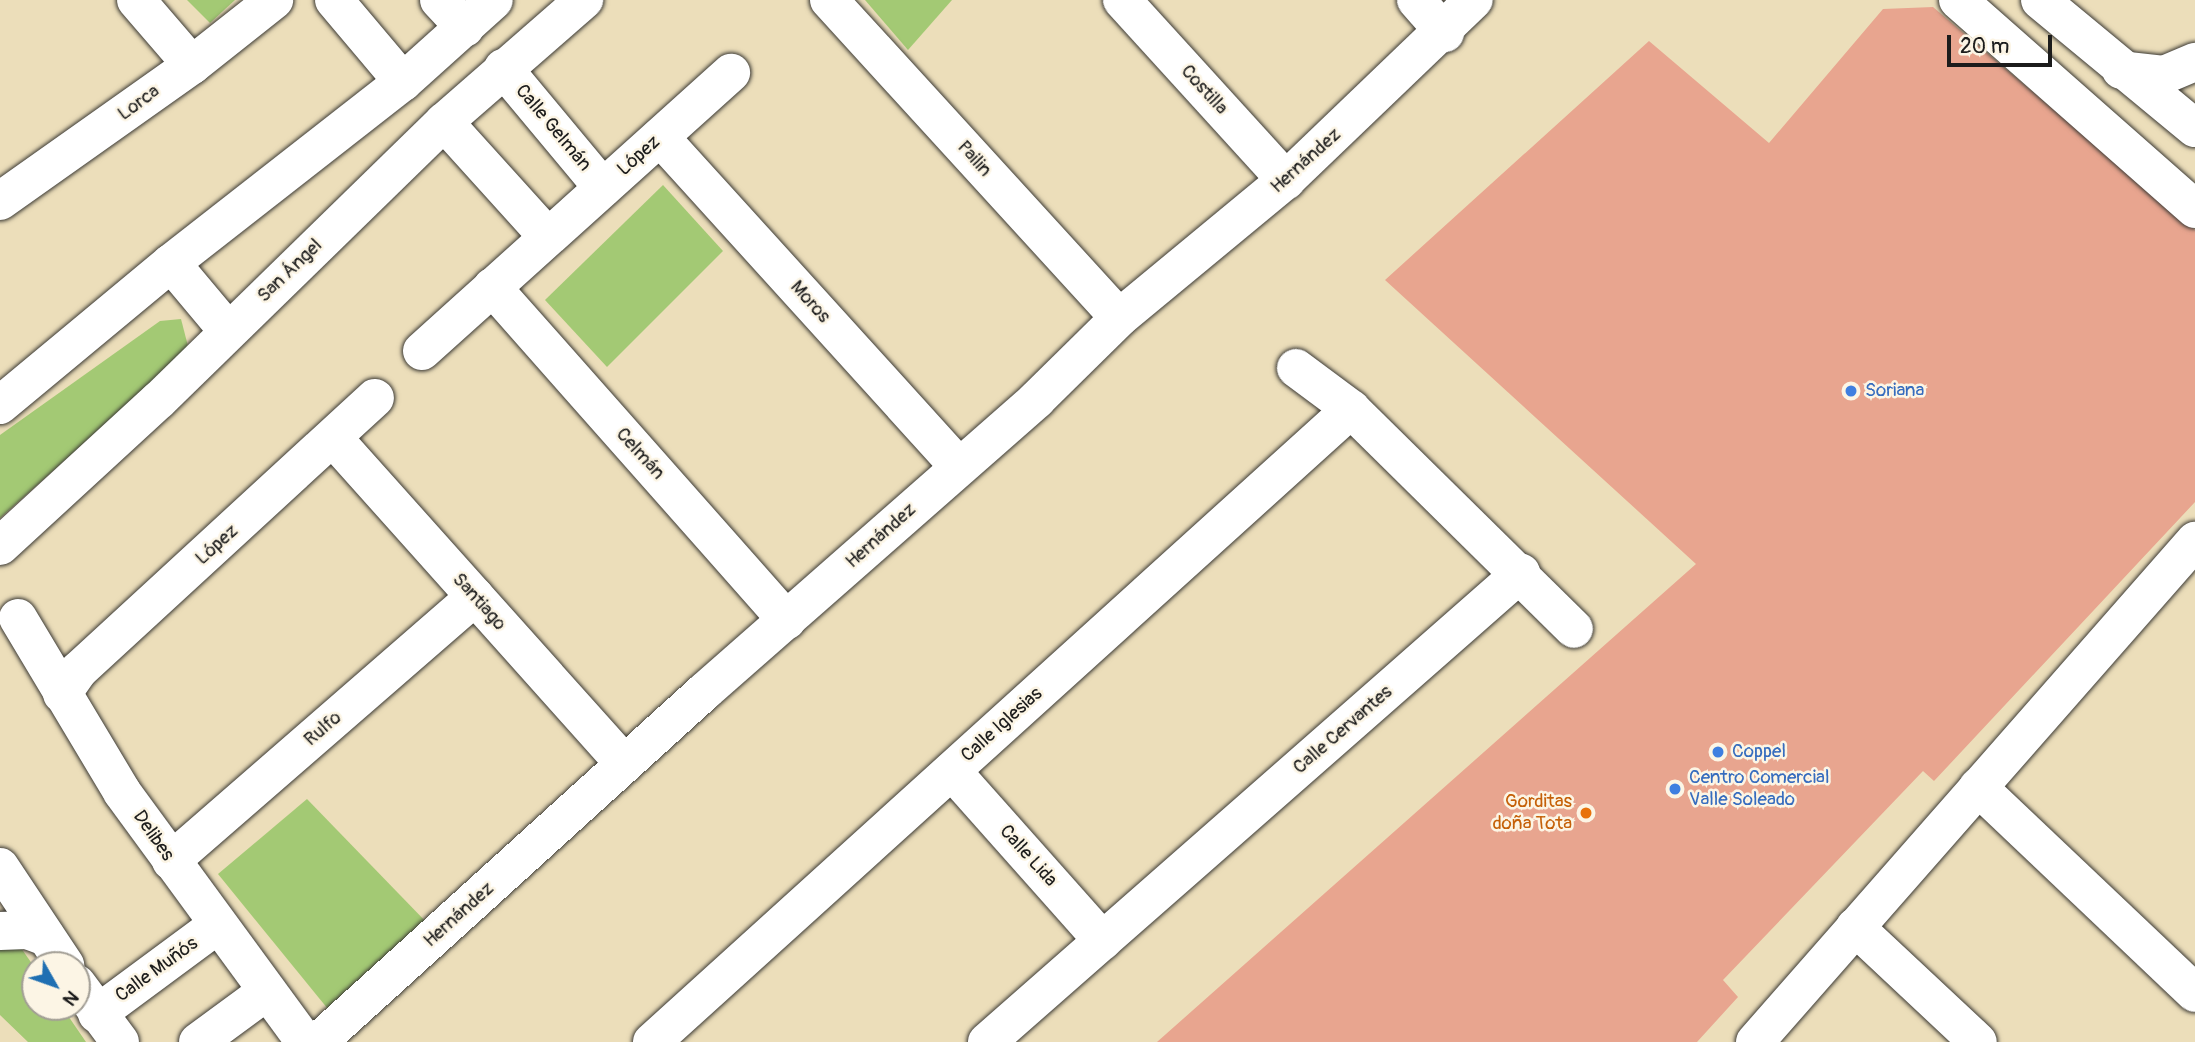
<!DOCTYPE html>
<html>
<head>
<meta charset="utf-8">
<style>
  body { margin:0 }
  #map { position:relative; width:2195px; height:1042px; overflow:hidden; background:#ecdeba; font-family:Pangolin,sans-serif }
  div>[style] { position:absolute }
  .green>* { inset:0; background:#a3c974 }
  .building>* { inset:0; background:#e8a58f }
  .roads { filter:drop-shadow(0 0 2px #3b3934) drop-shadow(0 0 2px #3b3934) }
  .minor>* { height:38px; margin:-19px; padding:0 19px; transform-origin:19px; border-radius:19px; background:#fff }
  .major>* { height:38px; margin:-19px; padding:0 19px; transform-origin:19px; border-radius:19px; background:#fff }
  .dots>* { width:19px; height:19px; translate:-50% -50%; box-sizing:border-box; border:4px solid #fcf5e5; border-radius:50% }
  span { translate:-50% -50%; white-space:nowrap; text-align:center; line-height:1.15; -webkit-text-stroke:5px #fcf5e5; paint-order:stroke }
  .street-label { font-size:19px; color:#1c1c1c }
  .shop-label { font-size:19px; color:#366cbe }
  .left { translate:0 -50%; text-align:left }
  .food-label { font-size:19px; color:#c56008 }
  .right { translate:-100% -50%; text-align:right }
  .north { position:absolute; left:21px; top:951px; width:70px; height:70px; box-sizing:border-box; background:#fcf5e5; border:2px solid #a29e95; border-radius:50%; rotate:130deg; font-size:19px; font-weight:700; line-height:28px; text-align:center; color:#1c1c1c }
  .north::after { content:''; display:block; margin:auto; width:24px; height:32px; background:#1f6fb2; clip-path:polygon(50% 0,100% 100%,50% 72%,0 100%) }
  .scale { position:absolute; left:1947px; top:35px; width:105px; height:32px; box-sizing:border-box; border:4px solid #1c1c1c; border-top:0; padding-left:9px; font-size:21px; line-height:24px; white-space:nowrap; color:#1c1c1c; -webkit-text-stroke:5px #fcf5e5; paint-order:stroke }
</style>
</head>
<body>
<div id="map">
  <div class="green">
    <i style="clip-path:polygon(187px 0,235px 0,210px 23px)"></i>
    <i style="clip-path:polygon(865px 0,952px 0,908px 50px)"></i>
    <i style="clip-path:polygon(663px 185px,723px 251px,607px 367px,545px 300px)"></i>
    <i style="clip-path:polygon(181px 319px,189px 350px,0 518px,0 435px,160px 321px)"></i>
    <i style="clip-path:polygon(307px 799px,430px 926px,332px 1014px,218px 874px)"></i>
    <i style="clip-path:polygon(0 918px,35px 968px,35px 1007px,62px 1007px,86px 1042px,28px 1042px,0 1015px)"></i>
  </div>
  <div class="building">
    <i style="clip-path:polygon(1933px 7px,2195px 230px,2195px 502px,1934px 781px,1923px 771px,1723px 980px,1738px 997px,1697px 1042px,1157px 1042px,1696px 564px,1385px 280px,1649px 41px,1769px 143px,1883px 9px)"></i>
  </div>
  <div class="roads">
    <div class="minor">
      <i style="left:136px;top:0;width:86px;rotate:49.3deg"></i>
      <i style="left:334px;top:0;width:107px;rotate:49.9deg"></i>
      <i style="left:439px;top:0;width:38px;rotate:47deg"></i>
      <i style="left:829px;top:0;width:430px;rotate:47.6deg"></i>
      <i style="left:1122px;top:0;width:244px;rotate:47.7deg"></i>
      <i style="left:1416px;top:0;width:44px;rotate:48.7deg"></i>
      <i style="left:1958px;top:0;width:316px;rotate:41.4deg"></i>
      <i style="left:503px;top:68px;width:156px;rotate:50.2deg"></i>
      <i style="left:444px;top:122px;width:155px;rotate:47.9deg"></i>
      <i style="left:660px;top:137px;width:445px;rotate:47.8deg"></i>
      <i style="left:0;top:201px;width:235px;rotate:-35.3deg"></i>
      <i style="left:192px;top:65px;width:105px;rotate:-38.4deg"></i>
      <i style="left:171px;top:263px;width:89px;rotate:50deg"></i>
      <i style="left:492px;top:287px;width:445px;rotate:48.5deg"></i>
      <i style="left:422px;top:351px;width:416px;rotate:-42deg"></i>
      <i style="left:1296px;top:368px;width:69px;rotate:36.7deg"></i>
      <i style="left:1351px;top:409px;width:313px;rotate:44.6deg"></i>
      <i style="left:0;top:405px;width:222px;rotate:-39.7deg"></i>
      <i style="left:171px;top:263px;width:294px;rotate:-38deg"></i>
      <i style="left:403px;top:82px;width:122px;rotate:-42deg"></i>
      <i style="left:334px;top:439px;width:436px;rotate:48.2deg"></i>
      <i style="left:0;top:546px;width:216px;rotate:-42.6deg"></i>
      <i style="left:159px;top:400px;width:398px;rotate:-44.3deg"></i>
      <i style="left:444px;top:122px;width:186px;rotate:-41.1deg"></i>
      <i style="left:18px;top:618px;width:203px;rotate:59.1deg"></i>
      <i style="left:122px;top:792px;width:310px;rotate:53.8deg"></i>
      <i style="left:62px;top:694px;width:29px;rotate:-55deg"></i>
      <i style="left:79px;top:670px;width:402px;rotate:-42.6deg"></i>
      <i style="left:952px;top:771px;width:227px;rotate:48.4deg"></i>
      <i style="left:1978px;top:787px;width:299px;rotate:43.5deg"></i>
      <i style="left:171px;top:861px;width:403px;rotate:-41deg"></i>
      <i style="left:0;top:867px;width:118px;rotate:56.4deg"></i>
      <i style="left:1855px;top:927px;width:168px;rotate:43.1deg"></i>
      <i style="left:0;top:931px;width:27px;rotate:-2deg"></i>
      <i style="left:27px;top:930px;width:20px;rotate:20deg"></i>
      <i style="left:77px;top:984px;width:72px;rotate:53.4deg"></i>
      <i style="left:97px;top:1014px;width:148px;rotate:-36.5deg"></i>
      <i style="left:198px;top:1042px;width:84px;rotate:-36.3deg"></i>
      <i style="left:318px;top:1042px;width:522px;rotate:-42.21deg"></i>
      <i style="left:705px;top:691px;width:442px;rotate:-41.3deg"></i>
      <i style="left:1037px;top:399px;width:115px;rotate:-44.6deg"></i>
      <i style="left:1119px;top:318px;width:217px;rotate:-39.6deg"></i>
      <i style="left:1286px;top:180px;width:260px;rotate:-43.8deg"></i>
      <i style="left:652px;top:1042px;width:943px;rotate:-42.16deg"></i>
      <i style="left:987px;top:1042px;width:711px;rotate:-41.29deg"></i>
      <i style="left:1755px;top:1042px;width:667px;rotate:-48.71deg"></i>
    </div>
    <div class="major">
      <i style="left:2040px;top:0;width:201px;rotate:39.6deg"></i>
      <i style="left:2121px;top:70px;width:43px;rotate:6.6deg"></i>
      <i style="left:2164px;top:75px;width:34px;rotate:-23deg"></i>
    </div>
  </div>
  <div class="dots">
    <i style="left:1851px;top:391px;background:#3f7fe0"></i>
    <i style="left:1718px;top:752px;background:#3f7fe0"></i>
    <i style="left:1675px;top:789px;background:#3f7fe0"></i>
    <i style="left:1586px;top:813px;background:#e8710a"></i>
  </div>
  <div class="street-label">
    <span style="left:1204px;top:90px;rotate:48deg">Costilla</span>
    <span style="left:139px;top:103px;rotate:-36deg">Lorca</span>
    <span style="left:553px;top:128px;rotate:50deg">Calle Gelmán</span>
    <span style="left:639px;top:156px;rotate:-42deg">López</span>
    <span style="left:974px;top:159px;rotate:48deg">Pailin</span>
    <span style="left:1306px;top:161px;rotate:-42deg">Hernández</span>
    <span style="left:290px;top:271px;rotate:-44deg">San Ángel</span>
    <span style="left:810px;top:302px;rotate:48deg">Moros</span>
    <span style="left:640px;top:454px;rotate:48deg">Celmán</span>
    <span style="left:881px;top:536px;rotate:-42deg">Hernández</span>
    <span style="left:217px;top:545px;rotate:-42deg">López</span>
    <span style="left:479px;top:602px;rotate:48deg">Santiago</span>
    <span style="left:1002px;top:725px;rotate:-42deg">Calle Iglesias</span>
    <span style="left:323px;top:729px;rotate:-41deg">Rulfo</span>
    <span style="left:1343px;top:730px;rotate:-41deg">Calle Cervantes</span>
    <span style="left:153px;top:836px;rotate:55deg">Delibes</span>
    <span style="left:1028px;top:856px;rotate:48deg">Calle Lida</span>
    <span style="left:459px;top:915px;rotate:-42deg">Hernández</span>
    <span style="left:157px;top:970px;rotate:-36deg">Calle Muñós</span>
  </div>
  <div class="shop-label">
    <span class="left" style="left:1865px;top:391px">Soriana</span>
    <span class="left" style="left:1732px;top:752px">Coppel</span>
    <span class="left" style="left:1689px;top:789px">Centro Comercial<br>Valle Soleado</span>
  </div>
  <div class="food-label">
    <span class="right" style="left:1572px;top:813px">Gorditas<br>doña Tota</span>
  </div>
  <div class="north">N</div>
  <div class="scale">20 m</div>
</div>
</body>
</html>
